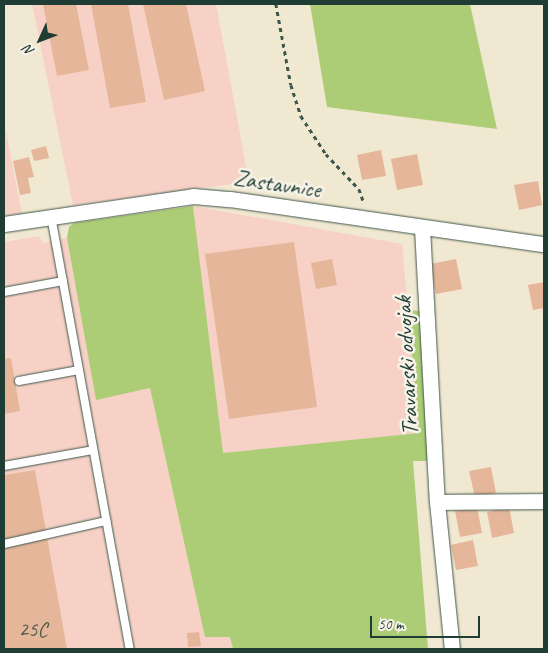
<!DOCTYPE html>
<html>
<head>
<meta charset="utf-8">
<style>
  body { margin:0 }
  #map { position:relative; width:548px; height:653px; overflow:hidden; background:#f1e8d1; font-family:Caveat,sans-serif }
  div>[style] { position:absolute }
  .built>* { inset:0; background:#f7d1c6 }
  .green>* { inset:0; background:#accd76 }
  .building>* { inset:0; background:#e6b69a }
  .path>* { height:2.5px; margin-top:-1.25px; transform-origin:0; background:repeating-linear-gradient(90deg,#3e574c 0 4px,transparent 0 8px) }
  .roads { filter:drop-shadow(0 0 1px #3e574c) drop-shadow(0 0 1px #3e574c) }
  .lane>* { height:8px; margin:-4px; padding:0 4px; transform-origin:4px; border-radius:4px; background:#fff }
  .street>* { height:15px; margin:-7.5px; padding:0 7.5px; transform-origin:7.5px; border-radius:7.5px; background:#fff }
  span { translate:-50% -50%; white-space:nowrap; text-align:center; line-height:1.15; -webkit-text-stroke:5px #f7f3e8; paint-order:stroke }
  .number-label { font-size:21px; color:#515b4e }
  .number-label span { -webkit-text-stroke-width:0 }
  .street-label { font-size:24px; color:#1f3d34 }
  .frame { position:absolute; inset:0; border:5px solid #1f3d34; pointer-events:none }
  .north { position:absolute; left:15px; top:15px; width:50px; height:50px; -webkit-text-stroke:4px #f7f3e8; paint-order:stroke; rotate:227deg; font-size:14px; font-weight:700; line-height:20px; text-align:center; color:#1f3d34 }
  .north::after { content:''; display:block; margin:auto; width:18px; height:22px; background:#1f3d34; clip-path:polygon(50% 0,100% 100%,50% 72%,0 100%) }
  .scale { position:absolute; left:370px; top:616px; width:110px; height:22px; box-sizing:border-box; border:2px solid #1f3d34; border-top:0; padding-left:6px; font-size:15px; line-height:18px; white-space:nowrap; color:#1f3d34; -webkit-text-stroke:4px #f7f3e8; paint-order:stroke }
</style>
</head>
<body>
<div id="map">
  <div class="built">
    <i style="clip-path:polygon(32px 4px,216px 4px,249px 182px,73px 205px)"></i>
    <i style="clip-path:polygon(4px 122px,22px 213px,4px 216px)"></i>
    <i style="clip-path:polygon(193px 206px,402px 244px,419px 433px,223px 453px)"></i>
    <i style="clip-path:polygon(39px 236px,43px 243px,67px 238px,96px 399px,150px 388px,205px 637px,230px 637px,233px 649px,4px 649px,4px 242px)"></i>
  </div>
  <div class="green">
    <i style="clip-path:polygon(310px 4px,470px 4px,497px 129px,327px 107px)"></i>
    <i style="clip-path:polygon(193px 206px,223px 453px,419px 433px,408px 310px,421px 311px,430px 461px,413px 461px,428px 649px,233px 649px,230px 637px,205px 637px,150px 388px,96px 400px,67px 238px,69px 227px,74px 223px)"></i>
  </div>
  <div class="building">
    <i style="clip-path:polygon(43px 4px,76px 4px,89px 70px,57px 76px)"></i>
    <i style="clip-path:polygon(91px 4px,128px 4px,146px 102px,110px 108px)"></i>
    <i style="clip-path:polygon(143px 4px,186px 4px,205px 91px,164px 100px)"></i>
    <i style="clip-path:polygon(46px 146px,49px 158px,34px 161px,31px 150px)"></i>
    <i style="clip-path:polygon(381px 150px,386px 176px,362px 180px,357px 155px)"></i>
    <i style="clip-path:polygon(417px 154px,423px 185px,397px 190px,391px 159px)"></i>
    <i style="clip-path:polygon(29px 157px,34px 177px,28px 178px,31px 193px,20px 195px,13px 161px)"></i>
    <i style="clip-path:polygon(538px 181px,542px 205px,519px 210px,514px 185px)"></i>
    <i style="clip-path:polygon(294px 242px,317px 407px,229px 419px,205px 254px)"></i>
    <i style="clip-path:polygon(332px 259px,337px 285px,316px 289px,311px 263px)"></i>
    <i style="clip-path:polygon(456px 259px,462px 289px,436px 294px,430px 264px)"></i>
    <i style="clip-path:polygon(544px 282px,544px 308px,533px 310px,528px 285px)"></i>
    <i style="clip-path:polygon(11px 358px,20px 411px,4px 414px,4px 359px)"></i>
    <i style="clip-path:polygon(491px 467px,496px 493px,475px 497px,469px 471px)"></i>
    <i style="clip-path:polygon(35px 470px,67px 649px,4px 649px,4px 475px)"></i>
    <i style="clip-path:polygon(477px 507px,482px 533px,460px 537px,455px 511px)"></i>
    <i style="clip-path:polygon(509px 507px,514px 533px,492px 538px,487px 512px)"></i>
    <i style="clip-path:polygon(473px 540px,478px 566px,456px 570px,451px 545px)"></i>
    <i style="clip-path:polygon(199px 632px,201px 646px,188px 647px,187px 633px)"></i>
  </div>
  <div class="path">
    <i style="left:276px;top:4px;width:82px;rotate:79.5deg"></i>
    <i style="left:291px;top:85px;width:33px;rotate:72deg"></i>
    <i style="left:301px;top:116px;width:45px;rotate:56.7deg"></i>
    <i style="left:326px;top:154px;width:48px;rotate:46.7deg"></i>
    <i style="left:359px;top:189px;width:15px;rotate:70deg"></i>
  </div>
  <div class="roads">
    <div class="lane">
      <i style="left:51px;top:216px;width:440px;rotate:79.7deg"></i>
      <i style="left:4px;top:292px;width:60px;rotate:-10.6deg"></i>
      <i style="left:19px;top:381px;width:61px;rotate:-10.4deg"></i>
      <i style="left:4px;top:466px;width:90px;rotate:-10.2deg"></i>
      <i style="left:4px;top:544px;width:105px;rotate:-12.7deg"></i>
    </div>
    <div class="street">
      <i style="left:4px;top:224px;width:191px;rotate:-8.4deg"></i>
      <i style="left:193px;top:196px;width:37px;rotate:5deg"></i>
      <i style="left:230px;top:199px;width:317px;rotate:8.2deg"></i>
      <i style="left:422px;top:228px;width:274px;rotate:86.9deg"></i>
      <i style="left:437px;top:502px;width:148px;rotate:84.2deg"></i>
      <i style="left:437px;top:502px;width:107px;rotate:-0.5deg"></i>
    </div>
  </div>
  <div class="number-label">
    <span style="left:33px;top:629px">25C</span>
  </div>
  <div class="street-label">
    <span style="left:277px;top:184px;rotate:8deg">Zastavnice</span>
    <span style="left:407px;top:366px;rotate:-93deg">Travarski odvojak</span>
  </div>
  <div class="frame"></div>
  <div class="north">N</div>
  <div class="scale">50 m</div>
</div>
</body>
</html>
